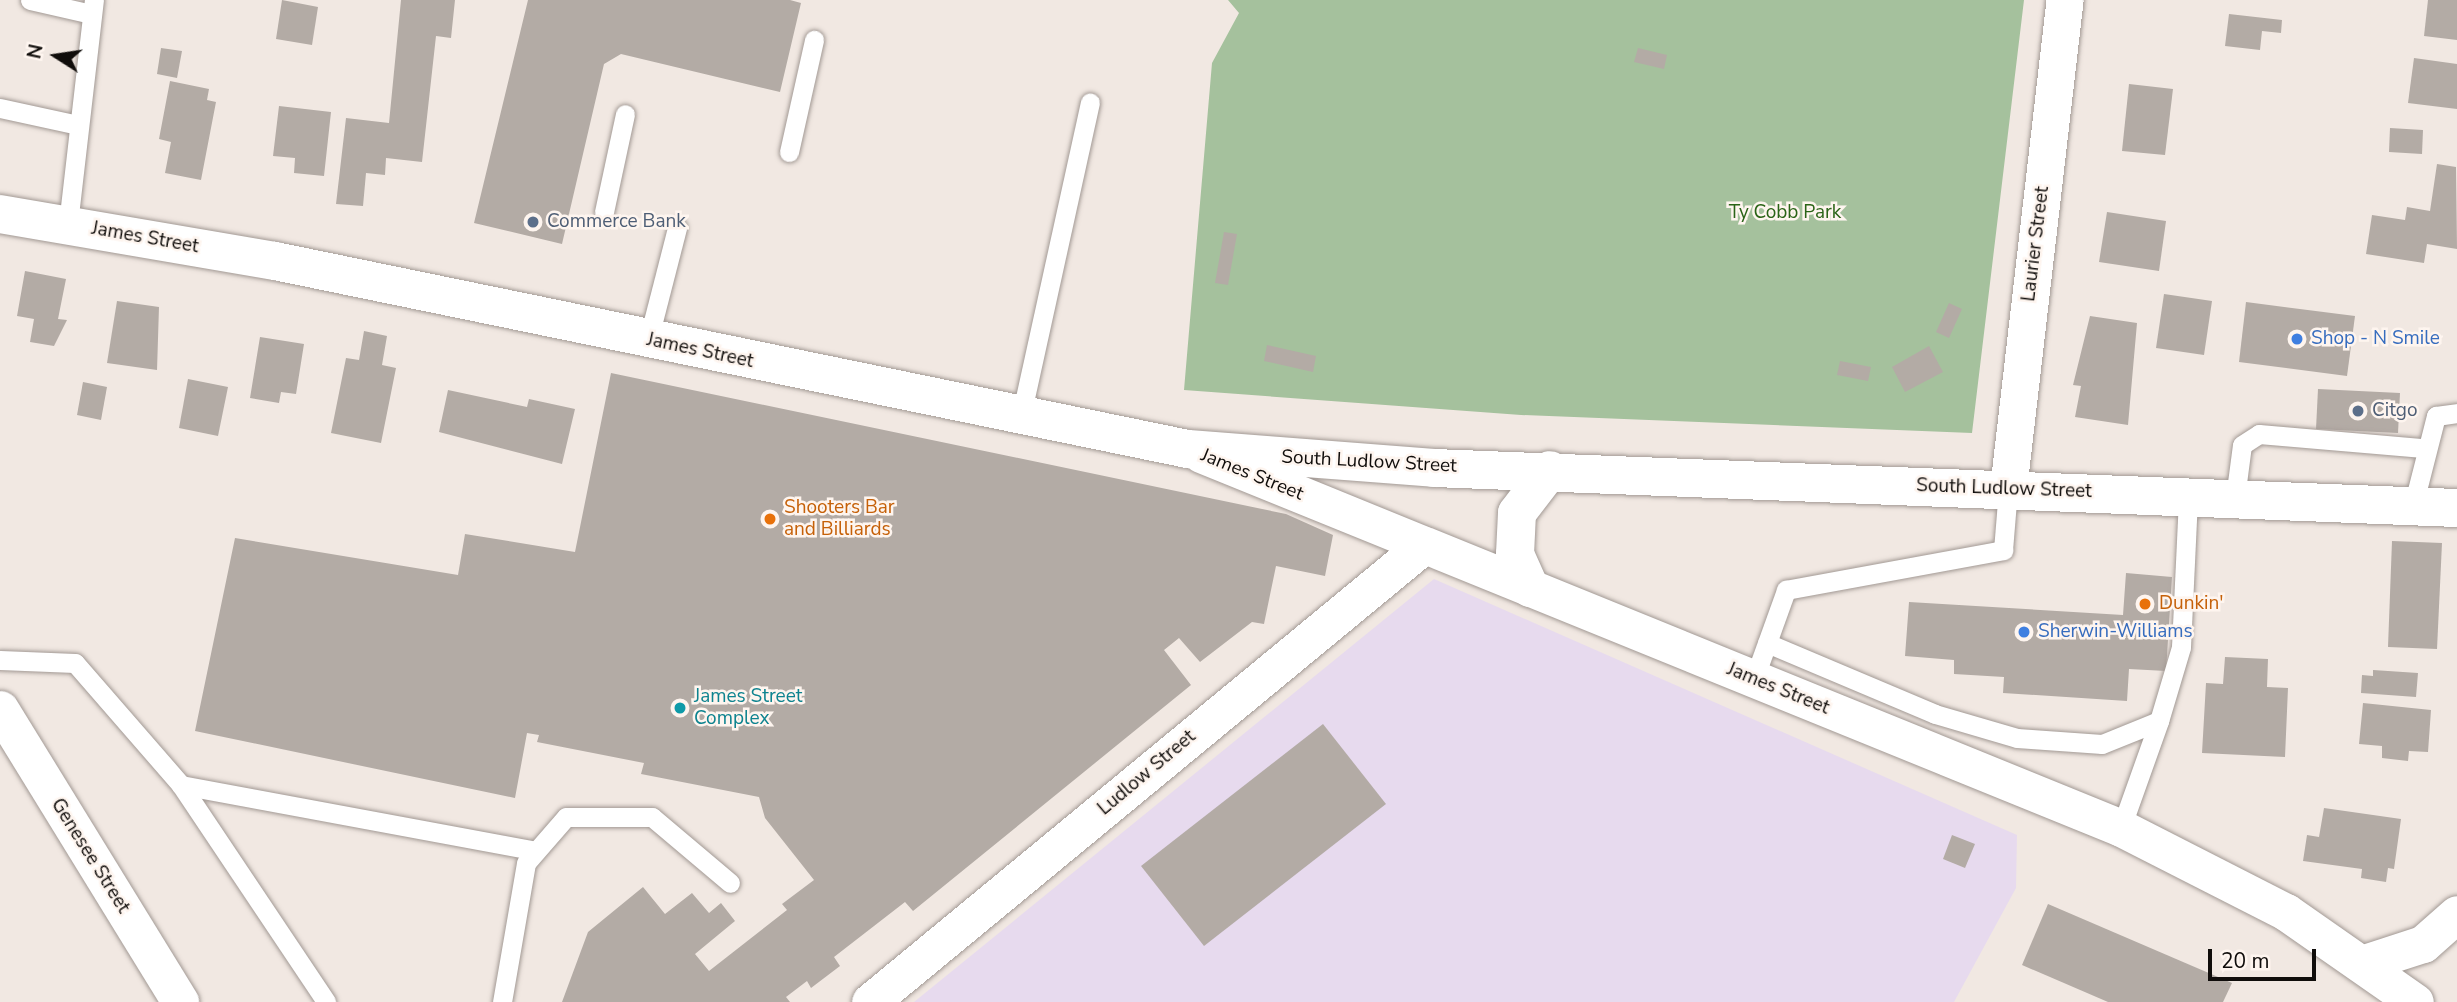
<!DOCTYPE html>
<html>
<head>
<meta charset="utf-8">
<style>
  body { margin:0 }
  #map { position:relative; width:2457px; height:1002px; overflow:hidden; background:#f1e8e2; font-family:"Nunito Sans",sans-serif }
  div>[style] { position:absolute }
  .industrial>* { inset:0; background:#e7daee }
  .green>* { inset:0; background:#a5c19d }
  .building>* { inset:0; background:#b3aba5 }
  .roads { filter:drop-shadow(0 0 2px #a29994) drop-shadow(0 0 2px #a29994) }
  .lane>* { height:19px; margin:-9.5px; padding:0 9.5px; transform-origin:9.5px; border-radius:9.5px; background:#fff }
  .street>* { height:37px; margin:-18.5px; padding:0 18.5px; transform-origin:18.5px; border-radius:18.5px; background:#fff }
  .secondary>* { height:38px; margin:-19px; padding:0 19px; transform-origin:19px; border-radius:19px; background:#fff }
  .dots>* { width:19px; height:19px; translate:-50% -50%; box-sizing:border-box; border:4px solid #fef5ef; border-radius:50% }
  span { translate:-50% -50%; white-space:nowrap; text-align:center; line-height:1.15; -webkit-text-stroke:5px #fef5ef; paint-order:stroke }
  .park-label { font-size:19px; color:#2a6417 }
  .service-label { font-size:19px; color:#4e5e75 }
  .left { translate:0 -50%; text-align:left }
  .street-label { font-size:19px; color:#100d0b }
  .shop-label { font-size:19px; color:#366cbe }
  .food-label { font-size:19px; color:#c56008 }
  .culture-label { font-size:19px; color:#0d838f }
  .north { position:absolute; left:21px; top:21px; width:70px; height:70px; -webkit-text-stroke:5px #fef5ef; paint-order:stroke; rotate:282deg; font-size:19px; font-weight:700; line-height:28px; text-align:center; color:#100d0b }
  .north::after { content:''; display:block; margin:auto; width:24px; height:32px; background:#100d0b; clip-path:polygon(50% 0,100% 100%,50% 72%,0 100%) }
  .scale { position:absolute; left:2208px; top:949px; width:108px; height:32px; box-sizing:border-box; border:4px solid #100d0b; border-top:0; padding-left:9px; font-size:21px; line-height:24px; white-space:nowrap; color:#100d0b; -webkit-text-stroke:5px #fef5ef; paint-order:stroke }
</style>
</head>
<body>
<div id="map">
  <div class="industrial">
    <i style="clip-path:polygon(1434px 579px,2017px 835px,2016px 888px,1954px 1002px,914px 1002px)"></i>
  </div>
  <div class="green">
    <i style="clip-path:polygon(1228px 0,2024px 0,1972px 433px,1521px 415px,1184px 390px,1212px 63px,1239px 13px)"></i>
  </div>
  <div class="building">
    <i style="clip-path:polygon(282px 0,318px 7px,312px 45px,276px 39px)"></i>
    <i style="clip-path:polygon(401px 0,455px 0,451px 38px,436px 36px,422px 162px,386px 158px,385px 175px,366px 173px,363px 206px,336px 204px,346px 118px,389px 123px)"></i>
    <i style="clip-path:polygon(528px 0,790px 0,801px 3px,780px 92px,621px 54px,604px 64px,562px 244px,474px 223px)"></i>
    <i style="clip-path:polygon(2428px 0,2457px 0,2457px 40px,2424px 36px)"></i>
    <i style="clip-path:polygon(2229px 14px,2282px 20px,2281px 33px,2262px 31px,2260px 50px,2225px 46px)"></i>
    <i style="clip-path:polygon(161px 48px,182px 51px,177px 78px,157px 74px)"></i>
    <i style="clip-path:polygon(1638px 48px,1667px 55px,1664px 69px,1634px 62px)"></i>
    <i style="clip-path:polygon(2414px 58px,2457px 64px,2457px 109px,2408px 103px)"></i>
    <i style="clip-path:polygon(170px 81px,209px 89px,207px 100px,216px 102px,201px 180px,165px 173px,171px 142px,159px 139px)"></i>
    <i style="clip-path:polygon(2129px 84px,2173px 89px,2165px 155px,2122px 151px)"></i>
    <i style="clip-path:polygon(279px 106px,331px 112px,324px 176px,294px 173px,295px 158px,273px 156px)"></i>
    <i style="clip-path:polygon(2390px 128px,2423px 130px,2422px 154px,2389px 152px)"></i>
    <i style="clip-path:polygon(2437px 164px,2456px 167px,2457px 249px,2427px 244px,2424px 263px,2366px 254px,2372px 215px,2405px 220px,2407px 207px,2430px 211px)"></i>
    <i style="clip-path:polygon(2107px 212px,2166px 221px,2159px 271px,2099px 262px)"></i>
    <i style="clip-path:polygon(1224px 232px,1237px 234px,1228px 285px,1215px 283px)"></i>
    <i style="clip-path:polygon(25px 271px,66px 279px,58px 319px,67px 320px,54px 346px,30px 342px,34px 319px,17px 316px)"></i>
    <i style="clip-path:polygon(2164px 294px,2212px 301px,2204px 355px,2156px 348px)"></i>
    <i style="clip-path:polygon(117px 301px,159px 307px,157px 370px,107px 363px)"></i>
    <i style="clip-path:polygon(2246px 302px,2355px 316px,2347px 376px,2239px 362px)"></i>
    <i style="clip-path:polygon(1949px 303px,1962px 309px,1949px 338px,1936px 332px)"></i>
    <i style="clip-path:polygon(2090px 316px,2137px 323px,2128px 425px,2075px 417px,2081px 386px,2073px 385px)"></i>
    <i style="clip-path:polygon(364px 331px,387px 336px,382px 365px,396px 368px,381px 443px,331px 433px,346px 358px,359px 360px)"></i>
    <i style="clip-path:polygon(260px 337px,304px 344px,296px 394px,281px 392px,279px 403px,250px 398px)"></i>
    <i style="clip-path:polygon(1267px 345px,1316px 356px,1313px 372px,1264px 361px)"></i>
    <i style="clip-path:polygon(1929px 346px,1943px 372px,1905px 392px,1892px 367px)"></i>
    <i style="clip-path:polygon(1840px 361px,1871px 367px,1868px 381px,1837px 375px)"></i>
    <i style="clip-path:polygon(611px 373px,1286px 514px,1333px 535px,1325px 576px,1276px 566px,1264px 624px,1252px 622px,1200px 662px,1179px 638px,1164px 650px,1191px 685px,913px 911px,905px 902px,834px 957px,840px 966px,811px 988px,807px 981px,786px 997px,790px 1002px,562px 1002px,588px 932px,643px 887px,665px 914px,692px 893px,709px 913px,721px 903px,735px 921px,695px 954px,709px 971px,787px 910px,782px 904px,814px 880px,765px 818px,759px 797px,641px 774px,644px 763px,537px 742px,539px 735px,527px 733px,515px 798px,195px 731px,235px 538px,458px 575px,465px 534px,575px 552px)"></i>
    <i style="clip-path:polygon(188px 379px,228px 387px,218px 436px,179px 428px)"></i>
    <i style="clip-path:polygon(83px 382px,107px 387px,101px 420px,77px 415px)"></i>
    <i style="clip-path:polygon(2318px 389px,2400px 393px,2398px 433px,2316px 429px)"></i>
    <i style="clip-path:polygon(448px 390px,527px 407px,529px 399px,575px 409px,562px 464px,439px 432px)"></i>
    <i style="clip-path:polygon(2392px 541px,2442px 543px,2437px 649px,2388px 647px)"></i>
    <i style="clip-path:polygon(2126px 573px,2172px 577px,2166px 671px,2129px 669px,2127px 701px,2003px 693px,2004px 677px,1954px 674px,1954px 660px,1905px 656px,1909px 602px,2123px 615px)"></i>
    <i style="clip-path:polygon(2225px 657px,2268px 659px,2267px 687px,2288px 688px,2285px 757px,2202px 753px,2206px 683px,2223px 684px)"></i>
    <i style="clip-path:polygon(2373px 670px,2418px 673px,2416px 697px,2361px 693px,2362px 675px,2373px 676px)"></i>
    <i style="clip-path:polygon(2363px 703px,2431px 710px,2428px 752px,2409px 751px,2408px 761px,2382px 758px,2382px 746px,2359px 744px)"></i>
    <i style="clip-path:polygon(1323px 724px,1386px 804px,1204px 946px,1141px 866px)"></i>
    <i style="clip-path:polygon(2324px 808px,2401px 819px,2394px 869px,2388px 868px,2386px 882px,2361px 878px,2362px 869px,2303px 861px,2307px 835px,2319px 837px)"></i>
    <i style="clip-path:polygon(1952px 835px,1975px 844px,1965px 868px,1943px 859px)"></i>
    <i style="clip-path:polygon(2048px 904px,2232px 983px,2223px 1002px,2108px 1002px,2022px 965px)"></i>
  </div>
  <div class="roads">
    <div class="lane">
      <i style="left:30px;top:0;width:63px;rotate:12.9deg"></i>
      <i style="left:0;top:108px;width:80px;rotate:12.3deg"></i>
      <i style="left:789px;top:152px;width:115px;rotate:-77.4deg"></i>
      <i style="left:604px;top:212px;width:100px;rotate:-77.9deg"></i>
      <i style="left:68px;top:224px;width:226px;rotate:-83.4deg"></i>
      <i style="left:648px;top:341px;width:117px;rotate:-75.6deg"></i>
      <i style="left:1021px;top:416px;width:321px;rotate:-77.6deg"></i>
      <i style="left:2235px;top:498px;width:53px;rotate:-82.5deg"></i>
      <i style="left:2242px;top:445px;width:20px;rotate:-33deg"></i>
      <i style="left:2259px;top:434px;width:165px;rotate:4.9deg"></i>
      <i style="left:2413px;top:506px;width:93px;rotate:-75.7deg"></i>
      <i style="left:2436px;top:416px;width:21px;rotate:-8deg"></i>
      <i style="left:1767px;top:643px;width:182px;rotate:22.9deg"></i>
      <i style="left:1935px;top:714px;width:85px;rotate:16.3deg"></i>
      <i style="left:2017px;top:738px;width:85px;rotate:4deg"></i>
      <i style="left:2102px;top:744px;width:61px;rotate:-22deg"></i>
      <i style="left:2159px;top:721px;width:77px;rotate:-73.4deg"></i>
      <i style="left:2181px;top:647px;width:150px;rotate:-87.3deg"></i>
      <i style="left:0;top:660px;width:75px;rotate:2.3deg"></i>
      <i style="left:75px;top:663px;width:162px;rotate:49deg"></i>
      <i style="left:181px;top:785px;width:261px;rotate:56.2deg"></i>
      <i style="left:1754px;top:679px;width:95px;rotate:-70.2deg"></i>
      <i style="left:1786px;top:590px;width:221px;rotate:-10.4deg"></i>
      <i style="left:2003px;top:550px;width:61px;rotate:-85.3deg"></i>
      <i style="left:181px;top:785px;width:358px;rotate:10.5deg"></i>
      <i style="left:2121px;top:828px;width:114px;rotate:-70.4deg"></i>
      <i style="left:502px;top:1002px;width:141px;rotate:-80.2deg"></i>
      <i style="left:526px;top:863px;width:61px;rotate:-49deg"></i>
      <i style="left:566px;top:817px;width:86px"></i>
      <i style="left:652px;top:817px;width:102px;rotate:40.2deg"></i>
    </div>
    <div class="street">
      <i style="left:1201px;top:454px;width:993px;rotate:22.12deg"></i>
      <i style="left:2121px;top:828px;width:185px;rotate:27deg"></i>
      <i style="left:2286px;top:912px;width:157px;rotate:34.9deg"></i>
      <i style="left:2008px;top:489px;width:492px;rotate:-83.4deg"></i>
      <i style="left:0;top:709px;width:344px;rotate:58.4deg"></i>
      <i style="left:2364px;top:963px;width:62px;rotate:-17.9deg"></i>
      <i style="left:2423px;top:944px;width:45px;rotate:-41.4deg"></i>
      <i style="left:870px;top:1002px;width:718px;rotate:-39.52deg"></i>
    </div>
    <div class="secondary">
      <i style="left:0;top:214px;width:279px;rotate:9.7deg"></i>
      <i style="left:275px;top:261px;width:932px;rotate:11.64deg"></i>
      <i style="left:1188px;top:449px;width:247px;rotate:4.4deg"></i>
      <i style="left:1434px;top:468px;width:1024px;rotate:2.24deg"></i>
      <i style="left:1530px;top:588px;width:37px;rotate:-114deg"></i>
      <i style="left:1515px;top:554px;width:41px;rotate:-87.2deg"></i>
      <i style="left:1517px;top:513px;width:54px;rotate:-52.5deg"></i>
    </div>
  </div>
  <div class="dots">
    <i style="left:533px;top:222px;background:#5c6f8a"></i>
    <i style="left:2297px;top:339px;background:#3f7fe0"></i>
    <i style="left:2358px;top:411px;background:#5c6f8a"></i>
    <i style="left:770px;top:519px;background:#e8710a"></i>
    <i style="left:2145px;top:604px;background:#e8710a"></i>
    <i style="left:2024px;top:632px;background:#3f7fe0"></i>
    <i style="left:680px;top:708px;background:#0f9aa8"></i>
  </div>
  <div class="park-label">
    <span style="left:1785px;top:213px">Ty Cobb Park</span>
  </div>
  <div class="service-label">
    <span class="left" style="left:547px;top:222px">Commerce Bank</span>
    <span class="left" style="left:2372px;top:411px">Citgo</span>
  </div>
  <div class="street-label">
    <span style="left:145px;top:238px;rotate:10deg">James Street</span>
    <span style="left:2036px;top:244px;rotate:-83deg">Laurier Street</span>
    <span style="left:700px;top:351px;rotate:12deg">James Street</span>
    <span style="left:1369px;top:462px;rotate:3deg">South Ludlow Street</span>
    <span style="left:1252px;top:475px;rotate:22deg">James Street</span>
    <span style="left:2004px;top:489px;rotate:2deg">South Ludlow Street</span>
    <span style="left:1778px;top:689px;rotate:22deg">James Street</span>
    <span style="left:1147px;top:773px;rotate:-40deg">Ludlow Street</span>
    <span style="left:90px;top:856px;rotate:58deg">Genesee Street</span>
  </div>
  <div class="shop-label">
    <span class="left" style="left:2311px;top:339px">Shop - N Smile</span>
    <span class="left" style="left:2038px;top:632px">Sherwin-Williams</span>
  </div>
  <div class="food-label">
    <span class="left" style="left:784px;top:519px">Shooters Bar<br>and Billiards</span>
    <span class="left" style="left:2159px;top:604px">Dunkin'</span>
  </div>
  <div class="culture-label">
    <span class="left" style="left:694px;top:708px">James Street<br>Complex</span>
  </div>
  <div class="north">N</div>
  <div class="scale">20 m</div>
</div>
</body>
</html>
